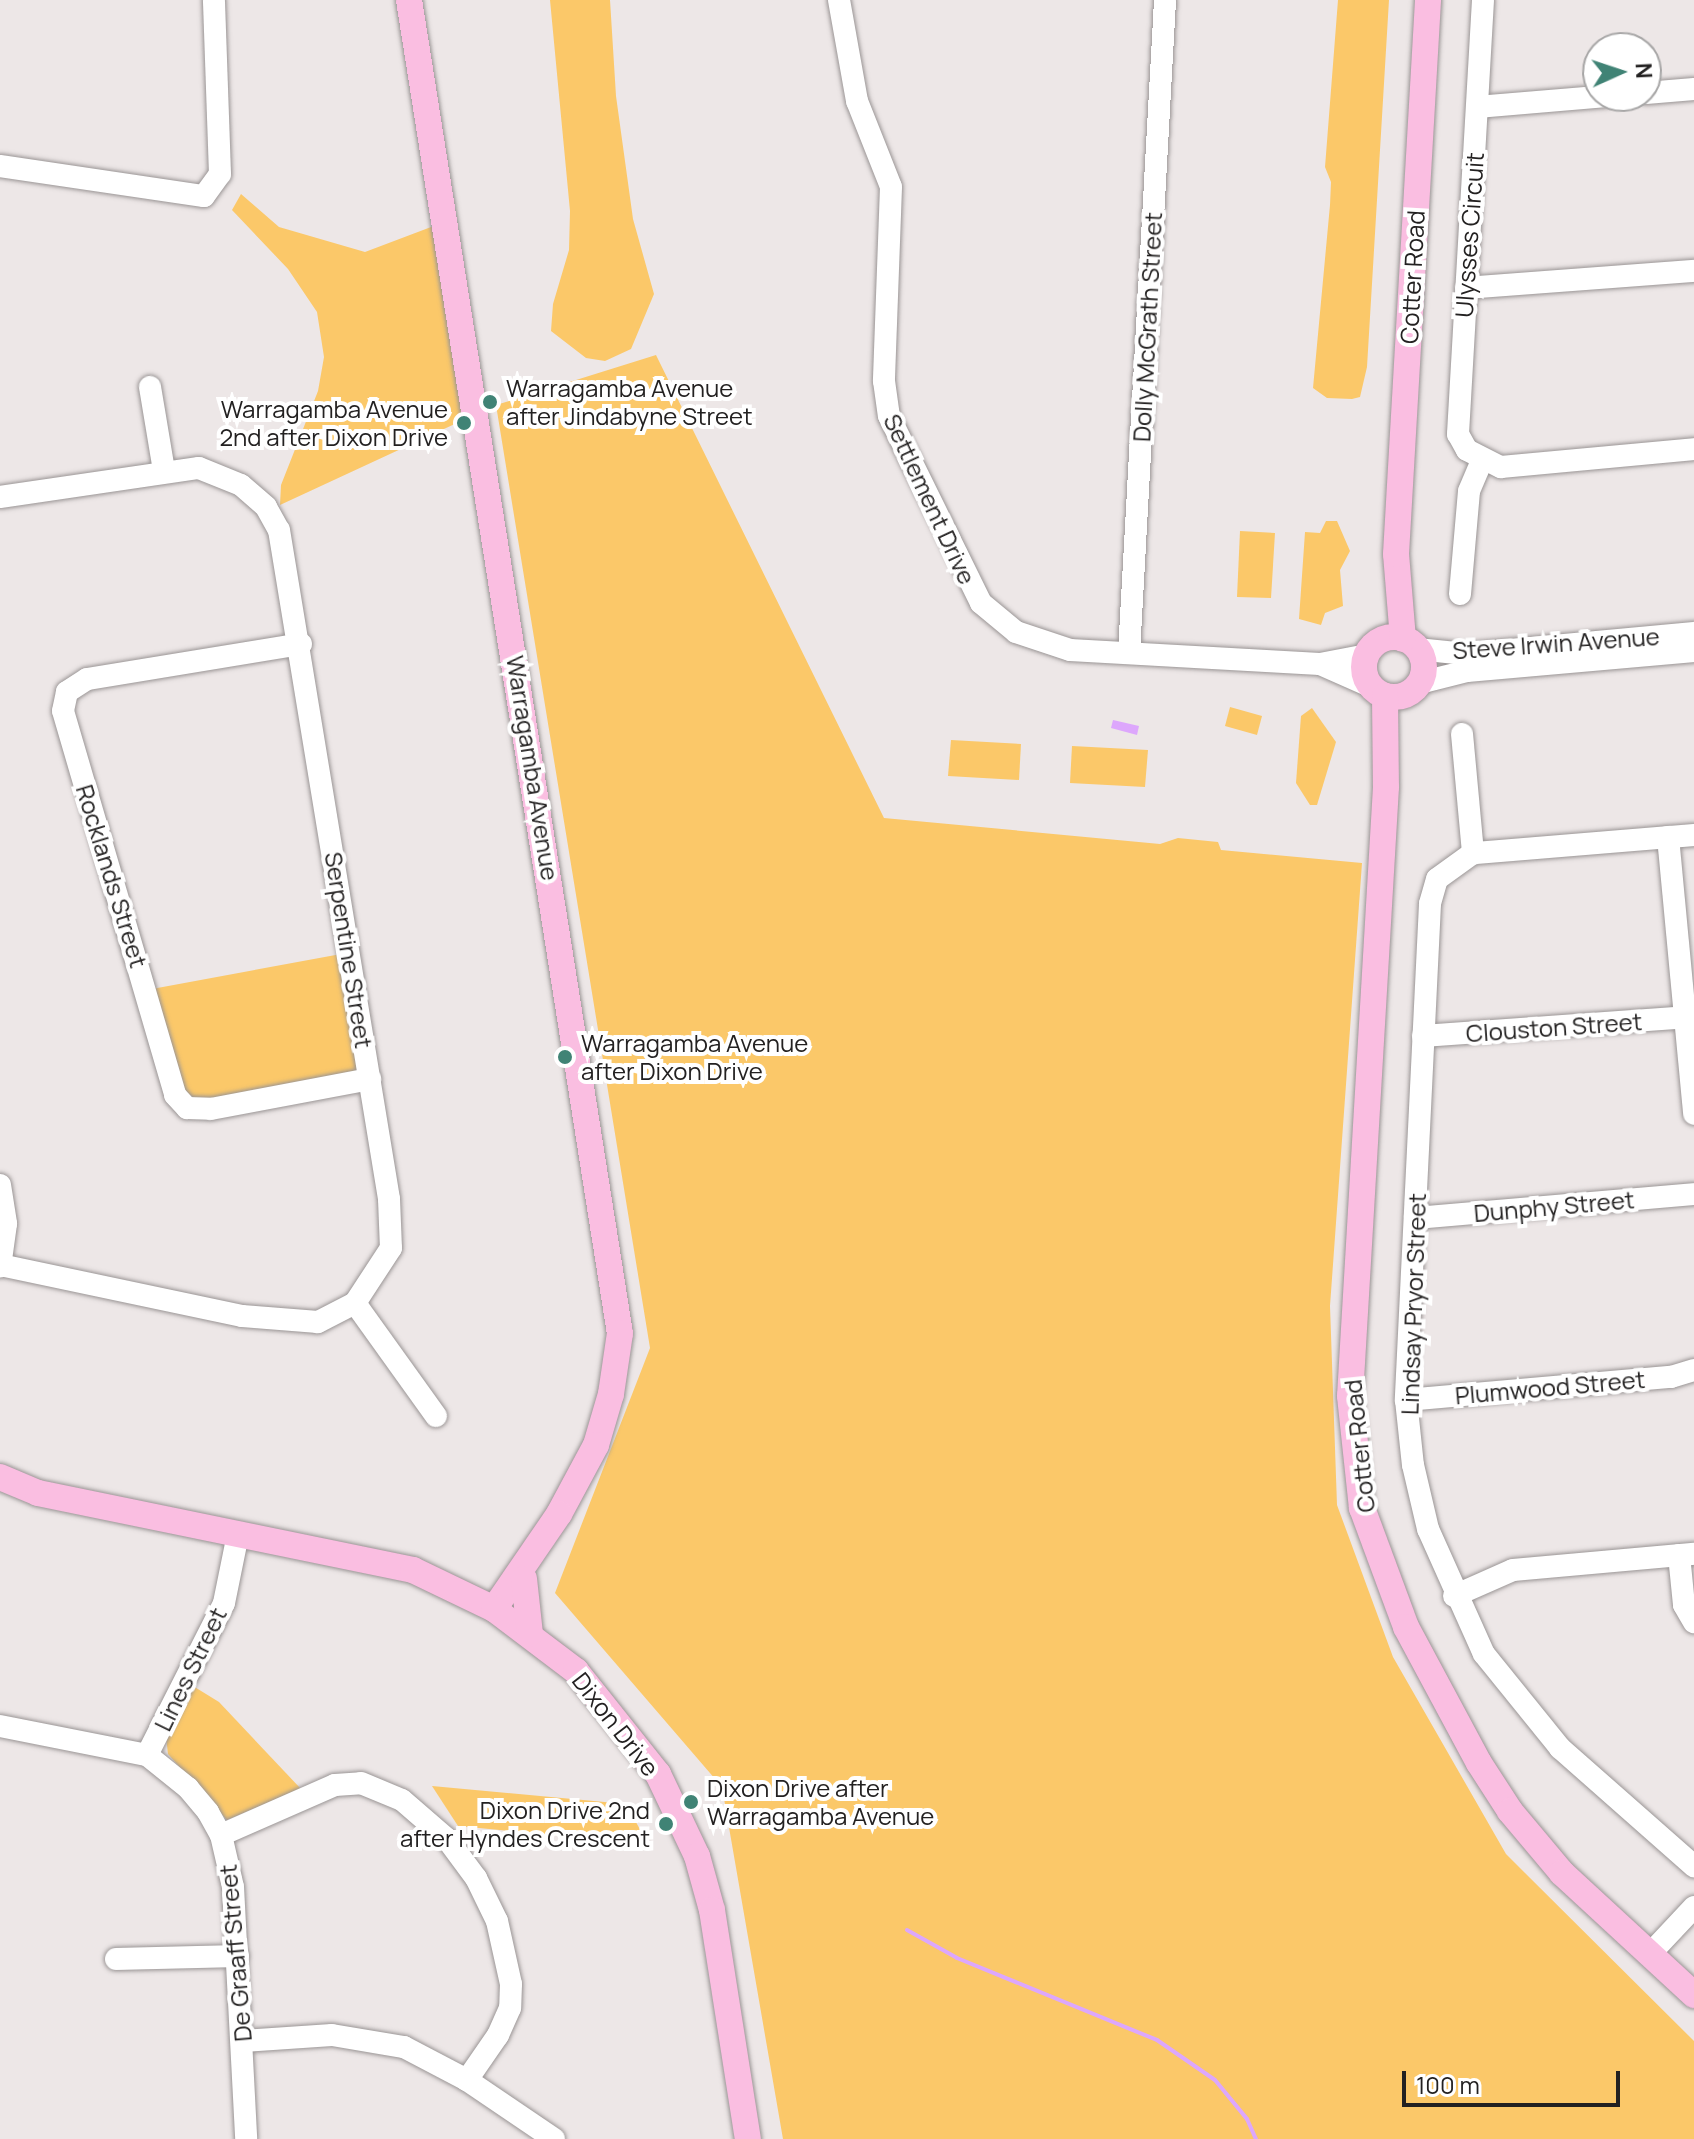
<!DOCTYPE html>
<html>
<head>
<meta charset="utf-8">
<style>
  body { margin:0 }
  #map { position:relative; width:1694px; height:2139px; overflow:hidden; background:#ede7e7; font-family:Manrope,sans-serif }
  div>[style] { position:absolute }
  .green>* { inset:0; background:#fbc869 }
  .water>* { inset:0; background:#dda7fc }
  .stream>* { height:4px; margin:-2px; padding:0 2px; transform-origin:2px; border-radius:2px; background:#dda7fc }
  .roads { filter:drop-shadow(0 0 2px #9a9595) drop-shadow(0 0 2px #9a9595) }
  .minor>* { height:22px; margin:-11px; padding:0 11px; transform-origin:11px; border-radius:11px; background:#fff }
  .major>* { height:26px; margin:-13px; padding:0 13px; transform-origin:13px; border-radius:13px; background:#fabee1 }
  .major>.ring { margin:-13px; padding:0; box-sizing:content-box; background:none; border:26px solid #fabee1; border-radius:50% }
  .dots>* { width:22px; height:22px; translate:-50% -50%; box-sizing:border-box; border:4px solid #fff; border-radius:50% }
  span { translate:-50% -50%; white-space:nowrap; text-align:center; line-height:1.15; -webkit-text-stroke:8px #fff; paint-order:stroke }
  .street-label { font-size:24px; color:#232121 }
  .poi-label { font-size:24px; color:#232121 }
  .left { translate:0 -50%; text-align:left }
  .right { translate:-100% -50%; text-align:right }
  .north { position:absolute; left:1582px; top:32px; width:80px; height:80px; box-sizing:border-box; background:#fff; border:2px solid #a7a6a6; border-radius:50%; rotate:87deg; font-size:22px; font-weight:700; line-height:32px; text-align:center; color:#232121 }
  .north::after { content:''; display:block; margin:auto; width:28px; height:36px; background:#408375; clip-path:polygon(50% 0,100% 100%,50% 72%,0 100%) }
  .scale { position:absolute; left:1402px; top:2071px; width:218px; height:36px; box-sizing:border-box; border:4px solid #232121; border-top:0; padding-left:10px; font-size:24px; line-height:28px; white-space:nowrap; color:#232121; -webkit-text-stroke:6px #fff; paint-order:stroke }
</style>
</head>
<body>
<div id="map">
  <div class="green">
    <i style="clip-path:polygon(550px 0,610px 0,616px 96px,633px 219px,654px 294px,631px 349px,605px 361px,586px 358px,551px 331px,553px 304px,569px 250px,570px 211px)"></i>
    <i style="clip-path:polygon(1338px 0,1389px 0,1367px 367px,1360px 397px,1352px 399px,1327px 398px,1313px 388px,1330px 205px,1331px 182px,1325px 167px)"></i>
    <i style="clip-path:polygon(241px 194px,279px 227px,365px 252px,439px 224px,472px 416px,280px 505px,281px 485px,318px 391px,324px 357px,317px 312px,288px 269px,232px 210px)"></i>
    <i style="clip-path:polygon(656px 355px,884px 818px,1160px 844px,1178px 838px,1218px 842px,1221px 850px,1362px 863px,1330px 1306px,1337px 1505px,1393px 1657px,1506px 1854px,1694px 2041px,1694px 2139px,783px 2139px,722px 1787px,555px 1593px,650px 1348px,496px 405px)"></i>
    <i style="clip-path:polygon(1326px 521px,1337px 521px,1350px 551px,1340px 570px,1343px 606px,1325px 613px,1321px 625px,1299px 619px,1305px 532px,1320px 533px)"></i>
    <i style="clip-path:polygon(1240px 531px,1275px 533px,1271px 598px,1237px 597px)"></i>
    <i style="clip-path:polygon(1230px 707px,1262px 716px,1257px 735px,1225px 726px)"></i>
    <i style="clip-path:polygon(1312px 708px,1336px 742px,1317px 805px,1310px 805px,1296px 783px,1301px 716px)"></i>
    <i style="clip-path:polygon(951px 740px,1021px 744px,1019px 780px,948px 776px)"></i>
    <i style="clip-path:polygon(1072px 746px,1148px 750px,1145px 787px,1070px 783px)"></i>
    <i style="clip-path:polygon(341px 954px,359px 1063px,355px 1074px,201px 1102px,180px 1089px,152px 989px)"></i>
    <i style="clip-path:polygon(193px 1686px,219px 1702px,301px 1789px,227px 1820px,168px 1754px,166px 1737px)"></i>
    <i style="clip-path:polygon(432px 1786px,626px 1804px,648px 1844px,458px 1826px)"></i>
  </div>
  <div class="water">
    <i style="clip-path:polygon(1113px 720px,1139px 726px,1137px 735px,1111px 728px)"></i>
  </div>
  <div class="stream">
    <i style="left:907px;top:1930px;width:57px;rotate:29.2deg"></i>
    <i style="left:957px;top:1958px;width:216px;rotate:22.3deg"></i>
    <i style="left:1157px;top:2040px;width:70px;rotate:34.6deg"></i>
    <i style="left:1215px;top:2080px;width:50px;rotate:50.6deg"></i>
    <i style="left:1247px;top:2119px;width:22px;rotate:66deg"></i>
  </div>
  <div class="roads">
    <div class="minor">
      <i style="left:839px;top:0;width:103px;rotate:79.9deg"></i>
      <i style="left:857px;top:101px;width:92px;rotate:68.4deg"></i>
      <i style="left:891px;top:187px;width:194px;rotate:92.1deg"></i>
      <i style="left:884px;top:381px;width:35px;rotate:82deg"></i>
      <i style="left:889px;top:416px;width:208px;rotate:63.8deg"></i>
      <i style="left:981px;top:603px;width:45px;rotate:39.6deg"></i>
      <i style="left:1016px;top:632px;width:57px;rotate:18.4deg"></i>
      <i style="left:1070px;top:650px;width:250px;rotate:3.2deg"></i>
      <i style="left:1320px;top:664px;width:48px;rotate:-10.8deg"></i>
      <i style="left:1483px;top:0;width:435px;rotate:93.3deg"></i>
      <i style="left:1458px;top:434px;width:18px;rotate:61deg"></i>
      <i style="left:1467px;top:450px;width:38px;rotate:27deg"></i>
      <i style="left:1501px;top:467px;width:194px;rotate:-5.3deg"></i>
      <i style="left:1646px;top:93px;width:48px;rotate:-4.8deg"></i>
      <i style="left:1477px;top:107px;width:130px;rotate:-4.8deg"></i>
      <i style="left:0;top:166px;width:206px;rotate:8.4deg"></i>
      <i style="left:204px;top:196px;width:27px;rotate:-54deg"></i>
      <i style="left:220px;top:174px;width:174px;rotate:-92deg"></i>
      <i style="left:1466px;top:288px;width:229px;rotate:-4.3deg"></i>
      <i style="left:150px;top:387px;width:85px;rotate:80.5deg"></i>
      <i style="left:0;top:497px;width:201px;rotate:-8.3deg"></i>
      <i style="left:199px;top:468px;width:45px;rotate:22deg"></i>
      <i style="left:241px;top:485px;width:33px;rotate:41deg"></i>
      <i style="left:266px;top:507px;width:26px;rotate:61deg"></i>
      <i style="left:279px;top:530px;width:678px;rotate:80.66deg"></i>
      <i style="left:389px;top:1199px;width:49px;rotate:87.7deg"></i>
      <i style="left:391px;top:1248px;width:66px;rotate:123.2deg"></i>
      <i style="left:355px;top:1303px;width:42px;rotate:152.8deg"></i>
      <i style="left:318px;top:1322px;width:76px;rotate:-175.5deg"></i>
      <i style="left:242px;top:1316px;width:247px;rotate:-168.1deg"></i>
      <i style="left:1460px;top:594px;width:103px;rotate:-85deg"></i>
      <i style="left:1469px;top:491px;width:34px;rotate:-67deg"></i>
      <i style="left:301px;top:644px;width:217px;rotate:170.7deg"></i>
      <i style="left:87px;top:679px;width:24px;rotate:147deg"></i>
      <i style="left:67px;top:692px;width:19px;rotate:102deg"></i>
      <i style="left:63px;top:711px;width:400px;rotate:73.7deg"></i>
      <i style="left:175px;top:1095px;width:18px;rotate:47deg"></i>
      <i style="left:187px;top:1108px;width:24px;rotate:2deg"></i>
      <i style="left:211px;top:1109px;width:162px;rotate:-10.7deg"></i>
      <i style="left:1417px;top:649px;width:49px;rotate:5.8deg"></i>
      <i style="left:1466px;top:654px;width:229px;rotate:-5.3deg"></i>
      <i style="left:1129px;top:653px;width:654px;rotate:-86.84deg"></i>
      <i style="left:1320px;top:664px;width:55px;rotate:23.7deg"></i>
      <i style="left:1419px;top:683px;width:49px;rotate:-14deg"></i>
      <i style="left:1467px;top:671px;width:228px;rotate:-5deg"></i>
      <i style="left:1462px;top:734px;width:120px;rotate:84.7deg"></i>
      <i style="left:1694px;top:835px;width:222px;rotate:175.3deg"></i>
      <i style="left:1473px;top:853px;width:44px;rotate:144.2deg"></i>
      <i style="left:1437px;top:879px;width:26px;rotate:106deg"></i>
      <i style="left:1430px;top:904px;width:497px;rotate:92.8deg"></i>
      <i style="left:1406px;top:1400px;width:65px;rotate:83.9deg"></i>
      <i style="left:1413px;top:1465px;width:66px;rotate:76.8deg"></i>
      <i style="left:1428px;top:1529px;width:137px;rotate:65.9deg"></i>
      <i style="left:1484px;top:1654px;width:121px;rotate:51deg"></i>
      <i style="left:1560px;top:1748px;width:179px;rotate:41.4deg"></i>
      <i style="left:1668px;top:837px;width:278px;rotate:84.6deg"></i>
      <i style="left:1423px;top:1036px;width:263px;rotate:-4.1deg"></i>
      <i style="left:0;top:1185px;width:39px;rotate:81deg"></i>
      <i style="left:6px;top:1224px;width:43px;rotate:97.9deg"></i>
      <i style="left:1415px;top:1218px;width:280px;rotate:-4.9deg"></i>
      <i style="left:355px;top:1303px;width:139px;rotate:54.4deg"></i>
      <i style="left:1406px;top:1400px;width:266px;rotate:-5deg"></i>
      <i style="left:1671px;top:1377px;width:24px;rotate:-17deg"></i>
      <i style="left:1679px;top:1555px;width:50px;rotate:84.3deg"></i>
      <i style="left:1684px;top:1605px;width:20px;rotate:60deg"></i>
      <i style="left:1454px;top:1596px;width:64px;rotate:-23.8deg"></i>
      <i style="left:1513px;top:1570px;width:182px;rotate:-5.1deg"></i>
      <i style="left:0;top:1726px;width:150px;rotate:11.2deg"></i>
      <i style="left:147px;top:1755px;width:53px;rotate:38.8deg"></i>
      <i style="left:188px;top:1788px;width:31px;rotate:50deg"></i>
      <i style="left:208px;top:1812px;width:26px;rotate:61deg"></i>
      <i style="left:221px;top:1835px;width:53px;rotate:77deg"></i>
      <i style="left:233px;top:1887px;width:252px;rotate:87deg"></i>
      <i style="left:147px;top:1755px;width:170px;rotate:-63.1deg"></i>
      <i style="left:224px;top:1603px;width:70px;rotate:-78.5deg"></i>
      <i style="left:221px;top:1835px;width:124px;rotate:-23.7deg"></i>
      <i style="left:335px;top:1785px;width:26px;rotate:-4deg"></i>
      <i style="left:361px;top:1783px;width:44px;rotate:22.5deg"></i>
      <i style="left:402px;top:1800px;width:60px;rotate:40.9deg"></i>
      <i style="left:447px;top:1839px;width:49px;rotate:53.4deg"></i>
      <i style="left:476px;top:1878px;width:48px;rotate:64deg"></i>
      <i style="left:497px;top:1921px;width:65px;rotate:77.5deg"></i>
      <i style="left:511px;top:1984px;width:24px;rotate:92deg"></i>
      <i style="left:510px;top:2008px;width:30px;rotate:114deg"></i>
      <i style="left:498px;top:2035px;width:55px;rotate:124.6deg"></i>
      <i style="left:1649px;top:1955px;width:66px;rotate:-46.8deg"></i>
      <i style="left:116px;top:1959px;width:122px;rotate:-1.4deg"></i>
      <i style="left:243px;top:2041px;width:89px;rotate:-3.9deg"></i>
      <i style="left:332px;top:2035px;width:73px;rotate:9.5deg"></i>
      <i style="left:404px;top:2047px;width:71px;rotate:27.6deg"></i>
      <i style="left:467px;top:2080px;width:105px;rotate:34.1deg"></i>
    </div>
    <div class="major">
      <i style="left:409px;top:0;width:1350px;rotate:81.01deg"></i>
      <i style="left:620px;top:1333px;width:62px;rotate:98.4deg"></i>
      <i style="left:611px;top:1394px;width:53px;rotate:106.4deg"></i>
      <i style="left:596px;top:1445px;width:78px;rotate:118.2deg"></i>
      <i style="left:559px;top:1514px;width:115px;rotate:124.4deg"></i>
      <i class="ring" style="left:1364px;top:637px;width:34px;height:34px"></i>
      <i style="left:1403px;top:639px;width:85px;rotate:-94.7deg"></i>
      <i style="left:1396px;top:554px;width:555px;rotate:-86.69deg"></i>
      <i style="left:1385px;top:696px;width:91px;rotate:89.4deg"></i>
      <i style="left:1386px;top:787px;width:610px;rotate:93.38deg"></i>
      <i style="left:1350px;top:1396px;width:113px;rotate:83.9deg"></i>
      <i style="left:1362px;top:1508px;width:127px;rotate:69.7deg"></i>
      <i style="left:1406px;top:1627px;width:154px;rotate:61.8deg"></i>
      <i style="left:1479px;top:1763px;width:57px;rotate:57.1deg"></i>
      <i style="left:1510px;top:1811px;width:81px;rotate:50deg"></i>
      <i style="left:1562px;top:1873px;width:180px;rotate:42.7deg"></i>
      <i style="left:0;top:1477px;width:41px;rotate:22.8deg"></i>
      <i style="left:38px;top:1493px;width:383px;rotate:11.6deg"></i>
      <i style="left:413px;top:1570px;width:90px;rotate:25.7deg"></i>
      <i style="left:494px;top:1609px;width:103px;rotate:37.1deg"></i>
      <i style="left:576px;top:1671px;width:132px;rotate:51.5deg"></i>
      <i style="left:658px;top:1774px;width:91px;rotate:64.6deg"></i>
      <i style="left:697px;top:1856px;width:56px;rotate:74.5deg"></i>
      <i style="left:712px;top:1910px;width:232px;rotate:81.1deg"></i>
      <i style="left:524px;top:1579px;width:55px;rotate:83.8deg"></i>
    </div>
  </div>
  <div class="dots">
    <i style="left:490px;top:402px;background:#408375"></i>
    <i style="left:464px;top:423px;background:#408375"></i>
    <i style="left:565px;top:1057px;background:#408375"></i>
    <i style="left:691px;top:1802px;background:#408375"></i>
    <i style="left:666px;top:1824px;background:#408375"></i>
  </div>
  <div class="street-label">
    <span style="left:1469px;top:235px;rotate:-86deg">Ulysses Circuit</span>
    <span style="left:1412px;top:277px;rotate:-87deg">Cotter Road</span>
    <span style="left:1147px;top:327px;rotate:-87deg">Dolly McGrath Street</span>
    <span style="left:930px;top:499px;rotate:65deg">Settlement Drive</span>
    <span style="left:1556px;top:643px;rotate:-4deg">Steve Irwin Avenue</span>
    <span style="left:533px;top:768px;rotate:81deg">Warragamba Avenue</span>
    <span style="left:112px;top:876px;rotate:73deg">Rocklands Street</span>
    <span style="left:349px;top:950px;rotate:81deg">Serpentine Street</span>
    <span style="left:1554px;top:1027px;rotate:-4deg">Clouston Street</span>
    <span style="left:1554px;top:1206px;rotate:-5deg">Dunphy Street</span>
    <span style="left:1413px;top:1304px;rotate:-88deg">Lindsay Pryor Street</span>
    <span style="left:1550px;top:1387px;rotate:-5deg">Plumwood Street</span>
    <span style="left:1359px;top:1446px;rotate:-96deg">Cotter Road</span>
    <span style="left:190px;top:1669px;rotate:-64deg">Lines Street</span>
    <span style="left:616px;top:1724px;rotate:52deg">Dixon Drive</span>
    <span style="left:235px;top:1953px;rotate:-95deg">De Graaff Street</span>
  </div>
  <div class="poi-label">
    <span class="left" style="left:506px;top:402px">Warragamba Avenue<br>after Jindabyne Street</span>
    <span class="right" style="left:448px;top:423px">Warragamba Avenue<br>2nd after Dixon Drive</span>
    <span class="left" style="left:581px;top:1057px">Warragamba Avenue<br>after Dixon Drive</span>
    <span class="left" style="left:707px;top:1802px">Dixon Drive after<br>Warragamba Avenue</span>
    <span class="right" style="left:650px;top:1824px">Dixon Drive 2nd<br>after Hyndes Crescent</span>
  </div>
  <div class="north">N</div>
  <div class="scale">100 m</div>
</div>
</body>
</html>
